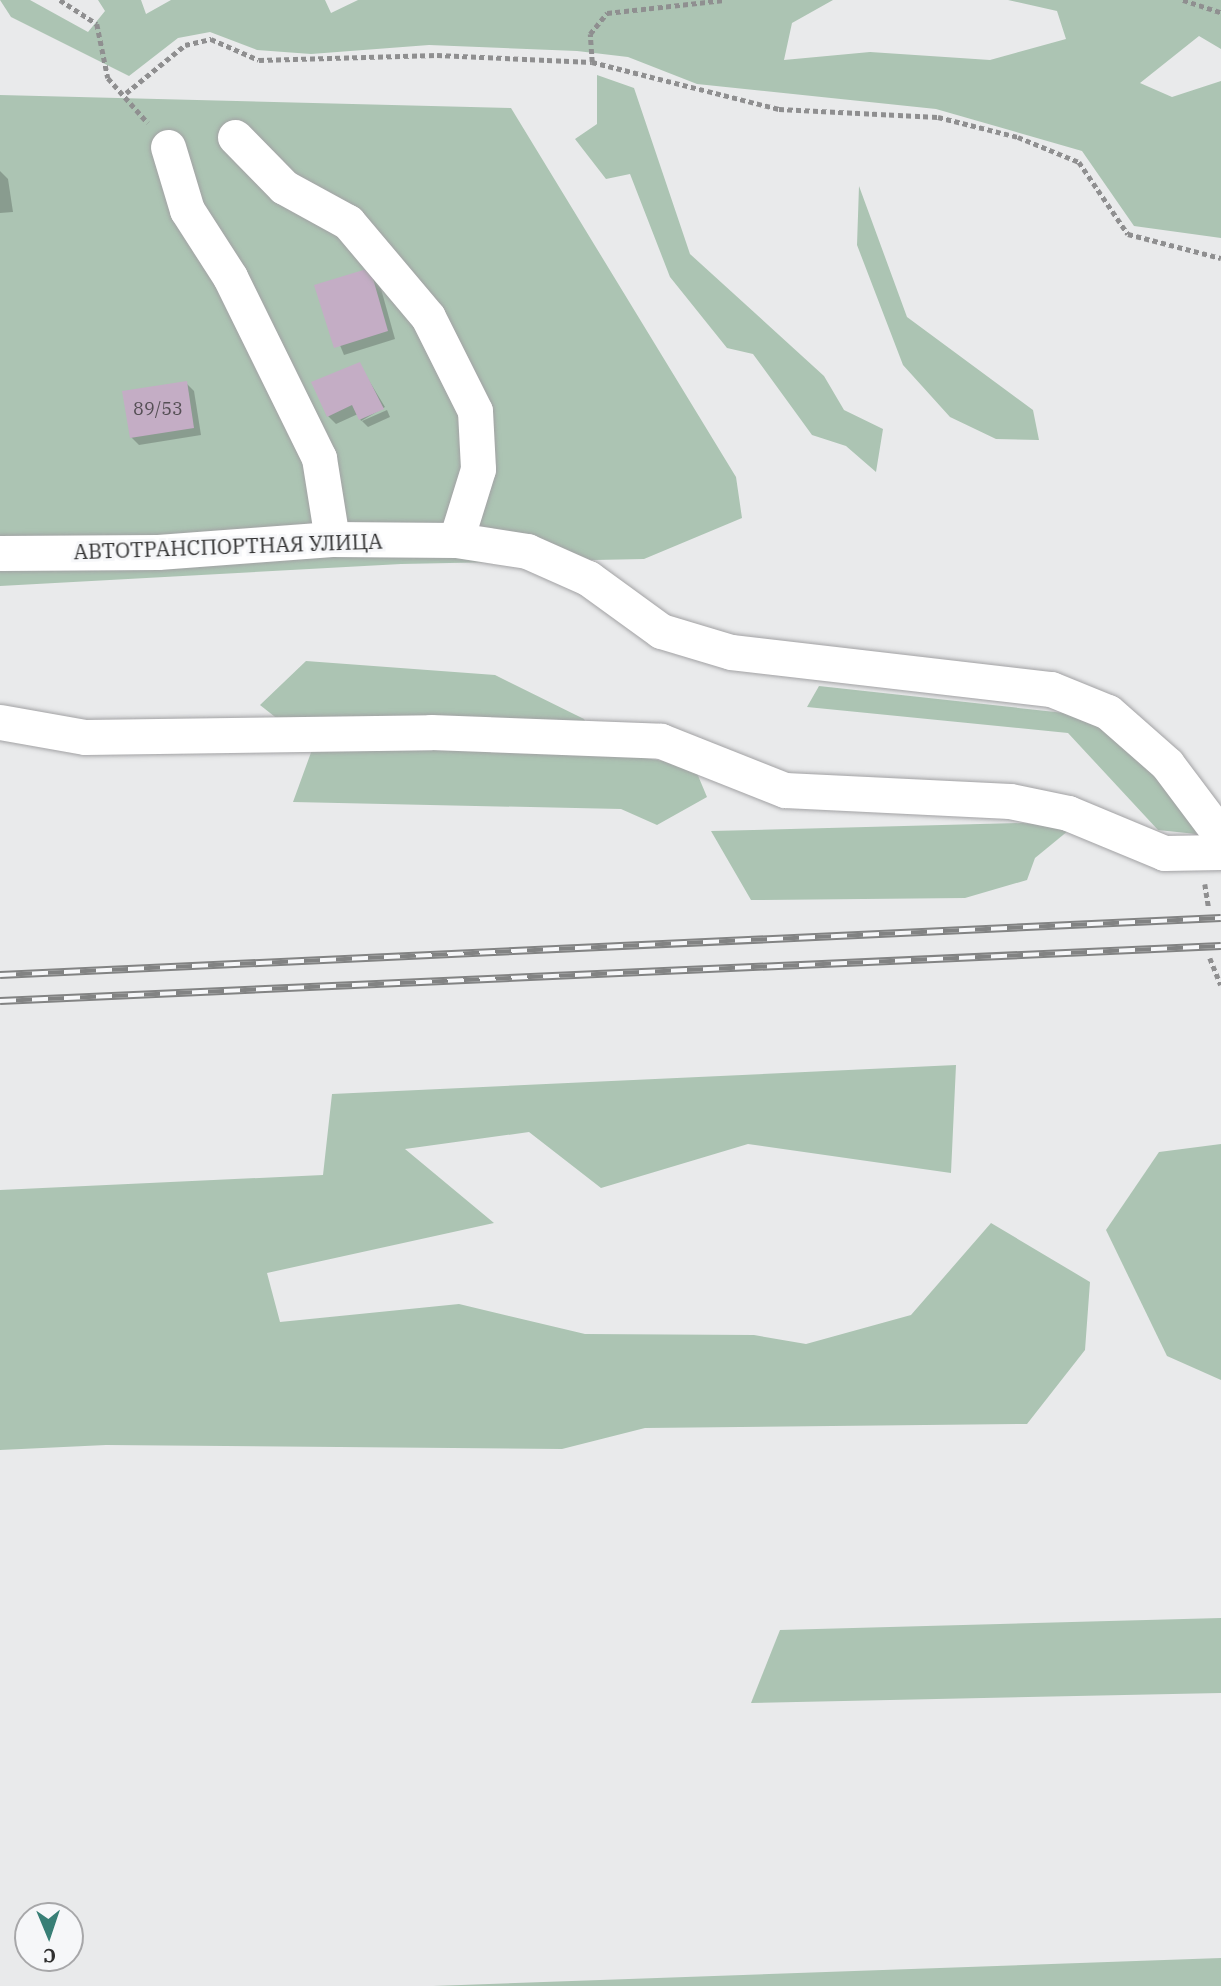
<!DOCTYPE html>
<html>
<head>
<meta charset="utf-8">
<style>
  body { margin:0 }
  #map { position:relative; width:1221px; height:1986px; overflow:hidden; background:#e9eaeb; font-family:"IBM Plex Serif",serif }
  div>[style] { position:absolute }
  .green>* { inset:0; background:#acc4b3 }
  .shadow>* { inset:0; background:#0003 }
  .building>* { inset:0; background:#c4adc5 }
  .path>* { height:4.5px; margin-top:-2.25px; transform-origin:0; background:repeating-linear-gradient(90deg,#8f8f90 0 5px,transparent 0 8.5px) }
  .roads { filter:drop-shadow(0 0 2px #a2a2a4) drop-shadow(0 0 2px #a2a2a4) }
  .minor>* { height:35px; margin:-17.5px; padding:0 17.5px; transform-origin:17.5px; border-radius:17.5px; background:#fff }
  .rail>* { height:8px; margin-top:-4px; transform-origin:0; background:repeating-linear-gradient(90deg,#f6f7f9 0 16px,#828383 0 32px); box-sizing:border-box; border-block:2px solid #828383 }
  span { translate:-50% -50%; white-space:nowrap; text-align:center; line-height:1.15; -webkit-text-stroke:6px #f6f7f9; paint-order:stroke }
  .number-label { font-size:18px; color:#554f55 }
  .number-label span { -webkit-text-stroke-width:0 }
  .street-label { font-size:21px; color:#303030 }
  .north { position:absolute; left:14px; top:1902px; width:70px; height:70px; box-sizing:border-box; background:#f6f7f9; border:2px solid #a7a7a9; border-radius:50%; rotate:178deg; font-size:19px; font-weight:700; line-height:28px; text-align:center; color:#303030 }
  .north::after { content:''; display:block; margin:auto; width:24px; height:32px; background:#387f76; clip-path:polygon(50% 0,100% 100%,50% 72%,0 100%) }
</style>
</head>
<body>
<div id="map">
  <div class="green">
    <i style="clip-path:polygon(0 0,30px 0,88px 32px,105px 11px,98px 0,141px 0,146px 14px,171px 0,325px 0,331px 13px,358px 0,833px 0,792px 23px,784px 60px,870px 52px,990px 60px,1066px 39px,1057px 11px,1008px 0,1221px 0,1221px 49px,1199px 36px,1140px 83px,1172px 97px,1221px 81px,1221px 238px,1134px 226px,1082px 151px,936px 109px,697px 84px,628px 57px,577px 51px,429px 45px,311px 54px,257px 50px,210px 32px,178px 38px,129px 76px,11px 17px)"></i>
    <i style="clip-path:polygon(597px 75px,634px 88px,690px 254px,824px 376px,844px 410px,883px 429px,876px 472px,846px 446px,812px 435px,753px 354px,727px 348px,670px 277px,630px 174px,606px 179px,575px 139px,597px 124px)"></i>
    <i style="clip-path:polygon(0 95px,511px 108px,736px 477px,742px 518px,644px 559px,401px 564px,0 586px)"></i>
    <i style="clip-path:polygon(859px 186px,907px 317px,1033px 410px,1039px 440px,996px 439px,950px 417px,903px 365px,857px 245px)"></i>
    <i style="clip-path:polygon(306px 661px,495px 675px,584px 719px,602px 751px,694px 766px,707px 797px,657px 825px,621px 809px,293px 802px,313px 747px,260px 705px)"></i>
    <i style="clip-path:polygon(819px 686px,1092px 716px,1193px 813px,1196px 834px,1158px 830px,1068px 733px,807px 707px)"></i>
    <i style="clip-path:polygon(1021px 823px,1074px 826px,1035px 858px,1027px 880px,965px 898px,751px 900px,711px 831px)"></i>
    <i style="clip-path:polygon(956px 1065px,951px 1173px,748px 1144px,601px 1188px,529px 1132px,405px 1149px,494px 1223px,267px 1273px,280px 1322px,459px 1304px,585px 1334px,754px 1335px,806px 1344px,911px 1315px,991px 1223px,1090px 1282px,1085px 1350px,1027px 1424px,645px 1428px,562px 1449px,106px 1445px,0 1450px,0 1190px,323px 1175px,332px 1094px)"></i>
    <i style="clip-path:polygon(1221px 1144px,1221px 1380px,1167px 1356px,1106px 1230px,1159px 1152px)"></i>
    <i style="clip-path:polygon(1221px 1618px,1221px 1693px,751px 1703px,780px 1630px)"></i>
    <i style="clip-path:polygon(1221px 1958px,1221px 1986px,433px 1986px)"></i>
  </div>
  <div class="shadow">
    <i style="clip-path:polygon(0 171px,8px 179px,13px 212px,0 213px)"></i>
    <i style="clip-path:polygon(378px 278px,395px 339px,344px 355px,316px 287px)"></i>
    <i style="clip-path:polygon(359px 364px,385px 407px,361px 421px,358px 414px,336px 424px,328px 416px)"></i>
    <i style="clip-path:polygon(186px 383px,194px 391px,201px 435px,139px 445px,131px 437px)"></i>
    <i style="clip-path:polygon(387px 410px,390px 417px,368px 427px,362px 421px)"></i>
  </div>
  <div class="building">
    <i style="clip-path:polygon(370px 268px,388px 331px,334px 348px,314px 285px)"></i>
    <i style="clip-path:polygon(360px 362px,384px 409px,359px 420px,352px 405px,327px 417px,311px 382px)"></i>
    <i style="clip-path:polygon(187px 381px,194px 428px,130px 438px,122px 391px)"></i>
  </div>
  <div class="path">
    <i style="left:60px;top:0;width:44px;rotate:33deg"></i>
    <i style="left:97px;top:24px;width:55px;rotate:78.5deg"></i>
    <i style="left:108px;top:78px;width:60px;rotate:48.4deg"></i>
    <i style="left:1183px;top:0;width:40px;rotate:18deg"></i>
    <i style="left:592px;top:62px;width:28px;rotate:-94deg"></i>
    <i style="left:590px;top:34px;width:27px;rotate:-51deg"></i>
    <i style="left:607px;top:13px;width:118px;rotate:-6.3deg"></i>
    <i style="left:126px;top:93px;width:76px;rotate:-39.1deg"></i>
    <i style="left:185px;top:45px;width:27px;rotate:-13deg"></i>
    <i style="left:211px;top:39px;width:52px;rotate:23.6deg"></i>
    <i style="left:259px;top:60px;width:178px;rotate:-1.6deg"></i>
    <i style="left:437px;top:55px;width:155px;rotate:2.6deg"></i>
    <i style="left:592px;top:62px;width:193px;rotate:14.1deg"></i>
    <i style="left:779px;top:109px;width:159px;rotate:2.9deg"></i>
    <i style="left:938px;top:117px;width:82px;rotate:14deg"></i>
    <i style="left:1018px;top:137px;width:66px;rotate:22.3deg"></i>
    <i style="left:1079px;top:162px;width:87px;rotate:55.8deg"></i>
    <i style="left:1128px;top:234px;width:96px;rotate:14.5deg"></i>
    <i style="left:1205px;top:884px;width:24px;rotate:81deg"></i>
    <i style="left:1210px;top:958px;width:29px;rotate:68deg"></i>
  </div>
  <div class="roads">
    <div class="minor">
      <i style="left:235px;top:137px;width:70px;rotate:45.6deg"></i>
      <i style="left:284px;top:187px;width:73px;rotate:28.7deg"></i>
      <i style="left:348px;top:222px;width:124px;rotate:49.9deg"></i>
      <i style="left:428px;top:317px;width:105px;rotate:63.4deg"></i>
      <i style="left:475px;top:411px;width:58px;rotate:87deg"></i>
      <i style="left:478px;top:469px;width:74px;rotate:107.2deg"></i>
      <i style="left:168px;top:147px;width:66px;rotate:73.2deg"></i>
      <i style="left:187px;top:210px;width:80px;rotate:57.3deg"></i>
      <i style="left:230px;top:277px;width:202px;rotate:63.8deg"></i>
      <i style="left:319px;top:458px;width:82px;rotate:80.9deg"></i>
      <i style="left:0;top:553px;width:158px;rotate:-0.4deg"></i>
      <i style="left:158px;top:552px;width:174px;rotate:-4.3deg"></i>
      <i style="left:332px;top:539px;width:124px;rotate:0.5deg"></i>
      <i style="left:456px;top:540px;width:72px;rotate:8.8deg"></i>
      <i style="left:527px;top:551px;width:67px;rotate:23.9deg"></i>
      <i style="left:588px;top:578px;width:90px;rotate:36deg"></i>
      <i style="left:661px;top:631px;width:73px;rotate:16.7deg"></i>
      <i style="left:731px;top:652px;width:322px;rotate:6.6deg"></i>
      <i style="left:1051px;top:689px;width:61px;rotate:22deg"></i>
      <i style="left:1108px;top:712px;width:79px;rotate:41.4deg"></i>
      <i style="left:1167px;top:764px;width:90px;rotate:53.1deg"></i>
      <i style="left:0;top:722px;width:86px;rotate:10deg"></i>
      <i style="left:85px;top:737px;width:346px;rotate:-0.8deg"></i>
      <i style="left:431px;top:732px;width:230px;rotate:2.2deg"></i>
      <i style="left:661px;top:741px;width:133px;rotate:21.6deg"></i>
      <i style="left:785px;top:790px;width:225px;rotate:2.8deg"></i>
      <i style="left:1010px;top:801px;width:59px;rotate:11.7deg"></i>
      <i style="left:1068px;top:813px;width:104px;rotate:22.6deg"></i>
      <i style="left:1164px;top:853px;width:57px;rotate:-1deg"></i>
    </div>
  </div>
  <div class="rail">
    <i style="left:0;top:975px;width:1222px;rotate:-2.67deg"></i>
    <i style="left:0;top:1001px;width:1222px;rotate:-2.58deg"></i>
  </div>
  <div class="number-label">
    <span style="left:158px;top:409px">89/53</span>
  </div>
  <div class="street-label">
    <span style="left:228px;top:546px;rotate:-2deg">АВТОТРАНСПОРТНАЯ УЛИЦА</span>
  </div>
  <div class="north">С</div>
</div>
</body>
</html>
